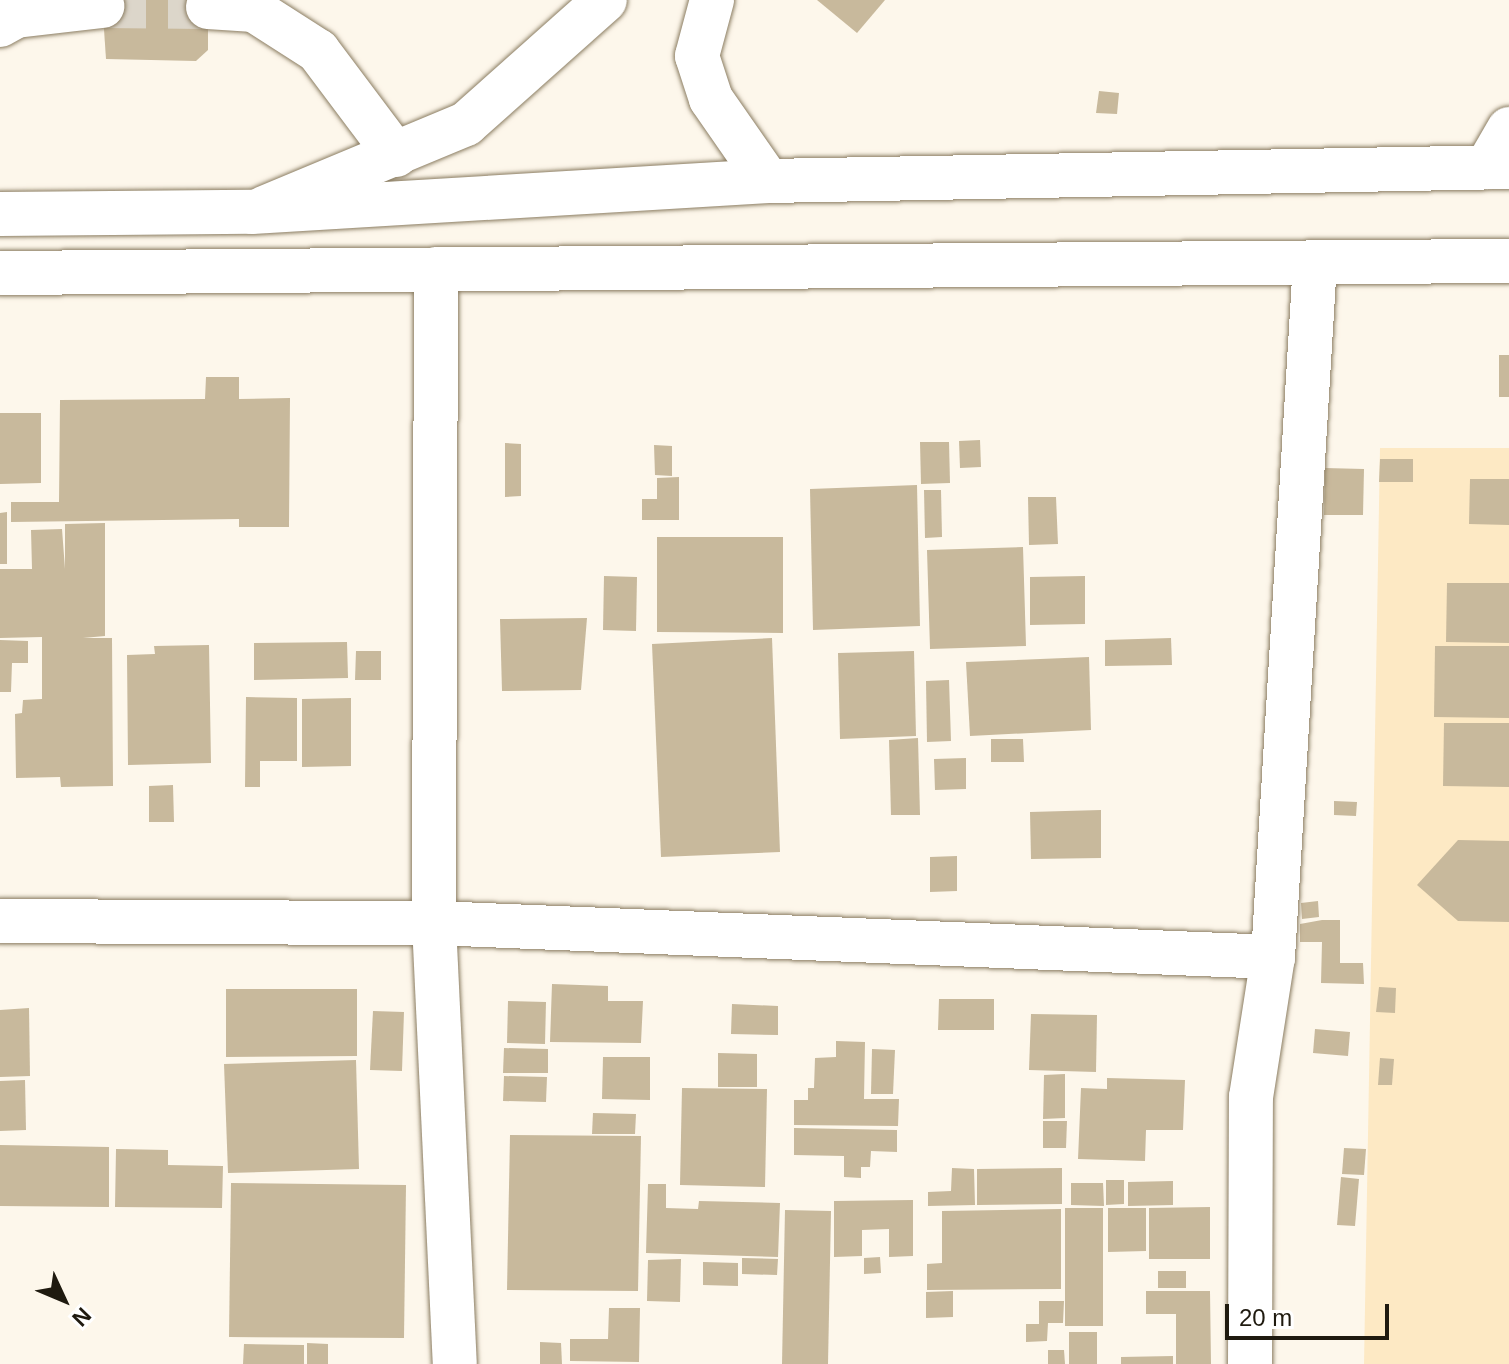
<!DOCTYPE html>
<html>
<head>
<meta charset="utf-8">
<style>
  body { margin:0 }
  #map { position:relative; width:1509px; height:1364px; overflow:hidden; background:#fdf7eb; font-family:Helvetica,sans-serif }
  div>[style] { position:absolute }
  .built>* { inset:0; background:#fde9c4 }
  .building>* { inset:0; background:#c8b99c }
  .minor-tunnel>* { height:44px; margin-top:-22px; transform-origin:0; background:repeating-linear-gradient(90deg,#dcd6ca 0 44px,transparent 0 66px) }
  .roads { filter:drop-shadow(0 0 2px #8b7d62) drop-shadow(0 0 2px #8b7d62) }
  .minor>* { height:44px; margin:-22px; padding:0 22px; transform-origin:22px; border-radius:22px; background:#fff }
  .highway>* { height:44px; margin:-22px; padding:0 22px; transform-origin:22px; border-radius:22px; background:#fff }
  span { translate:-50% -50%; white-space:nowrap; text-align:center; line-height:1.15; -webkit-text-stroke:6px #fff; paint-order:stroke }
  .north { position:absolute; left:24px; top:1260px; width:80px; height:80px; -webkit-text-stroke:6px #fff; paint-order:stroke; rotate:134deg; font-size:22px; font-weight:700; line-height:32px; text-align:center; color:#1f1a0f }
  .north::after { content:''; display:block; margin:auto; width:28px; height:36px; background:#1f1a0f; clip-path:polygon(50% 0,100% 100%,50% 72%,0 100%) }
  .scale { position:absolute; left:1225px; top:1304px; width:164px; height:36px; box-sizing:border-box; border:4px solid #1f1a0f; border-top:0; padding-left:10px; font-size:24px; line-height:28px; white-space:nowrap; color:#1f1a0f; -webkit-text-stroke:6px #fff; paint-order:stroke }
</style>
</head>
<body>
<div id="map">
  <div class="built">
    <i style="clip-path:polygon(1380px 448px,1509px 448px,1509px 1364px,1364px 1364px)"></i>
  </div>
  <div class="building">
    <i style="clip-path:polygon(102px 0,208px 0,208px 50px,196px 61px,106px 59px)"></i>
    <i style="clip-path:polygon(817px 0,885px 0,857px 33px)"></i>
    <i style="clip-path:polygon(1099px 91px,1119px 93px,1117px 114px,1096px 113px)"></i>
    <i style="clip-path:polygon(1499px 355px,1509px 355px,1509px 397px,1499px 397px)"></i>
    <i style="clip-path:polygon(206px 377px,239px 377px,239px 399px,290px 398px,289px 527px,239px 527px,239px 519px,11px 522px,11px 502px,59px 502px,60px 400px,205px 399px)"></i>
    <i style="clip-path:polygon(0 413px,41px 413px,41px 483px,0 484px)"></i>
    <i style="clip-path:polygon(980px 440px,981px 467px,960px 468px,959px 441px)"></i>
    <i style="clip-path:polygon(920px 442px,949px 442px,950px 483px,921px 484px)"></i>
    <i style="clip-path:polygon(505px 443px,521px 444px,521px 496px,505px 497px)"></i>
    <i style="clip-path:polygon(654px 445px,672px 446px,672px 476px,655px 475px)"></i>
    <i style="clip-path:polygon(1380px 459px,1413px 459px,1413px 482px,1379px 482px)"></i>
    <i style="clip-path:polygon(1325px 468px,1364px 469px,1363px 515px,1324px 515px)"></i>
    <i style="clip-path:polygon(679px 477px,679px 520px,642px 520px,642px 499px,657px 499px,657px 478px)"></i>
    <i style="clip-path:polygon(1470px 479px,1509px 479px,1509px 525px,1469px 524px)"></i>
    <i style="clip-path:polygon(917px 485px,920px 626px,813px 630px,810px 489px)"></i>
    <i style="clip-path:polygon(924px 490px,941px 490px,942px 537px,925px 538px)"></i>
    <i style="clip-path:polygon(1028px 497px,1056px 497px,1058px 544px,1029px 545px)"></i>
    <i style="clip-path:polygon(7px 512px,7px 564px,0 564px,0 513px)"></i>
    <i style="clip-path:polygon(105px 523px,105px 636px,83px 638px,112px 638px,113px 786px,61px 787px,60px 777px,16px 778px,15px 714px,22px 713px,23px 700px,42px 699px,42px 637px,0 638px,0 569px,32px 569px,31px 530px,62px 529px,65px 569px,65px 524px)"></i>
    <i style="clip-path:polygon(657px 537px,783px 537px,783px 633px,657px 632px)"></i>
    <i style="clip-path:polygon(1023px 547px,1026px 646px,930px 649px,927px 550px)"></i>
    <i style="clip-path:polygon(604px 576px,637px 577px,636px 631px,603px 630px)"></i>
    <i style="clip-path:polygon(1085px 576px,1085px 624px,1030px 625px,1030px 577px)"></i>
    <i style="clip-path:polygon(1447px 583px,1509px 583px,1509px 643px,1446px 642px)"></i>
    <i style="clip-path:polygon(587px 618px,581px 690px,502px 691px,500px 619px)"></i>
    <i style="clip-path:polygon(772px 638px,780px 852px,661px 857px,652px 644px)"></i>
    <i style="clip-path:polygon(1171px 638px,1172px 665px,1105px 666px,1105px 640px)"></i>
    <i style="clip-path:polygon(0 640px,28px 641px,28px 663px,12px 663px,11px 692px,0 692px)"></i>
    <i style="clip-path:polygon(347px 642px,348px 678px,254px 680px,254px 643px)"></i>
    <i style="clip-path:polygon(209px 645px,211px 763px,128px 765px,127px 655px,155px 654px,154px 646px)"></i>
    <i style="clip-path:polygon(1435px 646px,1509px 646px,1509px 718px,1434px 717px)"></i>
    <i style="clip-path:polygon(356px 651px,381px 651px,381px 680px,355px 680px)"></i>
    <i style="clip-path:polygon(914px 651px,916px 736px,840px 739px,838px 653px)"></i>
    <i style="clip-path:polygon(1089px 657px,1091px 730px,970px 736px,966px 662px)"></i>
    <i style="clip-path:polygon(949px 680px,951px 741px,927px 742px,926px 681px)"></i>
    <i style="clip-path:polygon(246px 697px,297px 698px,297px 761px,260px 761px,260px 787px,245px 787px)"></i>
    <i style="clip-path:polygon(351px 698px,351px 766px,302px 767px,302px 699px)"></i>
    <i style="clip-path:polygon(1444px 723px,1509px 723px,1509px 787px,1443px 786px)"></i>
    <i style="clip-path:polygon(918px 738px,920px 815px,891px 815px,889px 740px)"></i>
    <i style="clip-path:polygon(991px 739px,1023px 739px,1024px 762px,991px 762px)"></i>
    <i style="clip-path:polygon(966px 758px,966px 789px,935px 790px,934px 759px)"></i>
    <i style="clip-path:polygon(173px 785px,174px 822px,149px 822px,149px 786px)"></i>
    <i style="clip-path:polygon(1334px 801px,1357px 802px,1356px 816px,1334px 815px)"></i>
    <i style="clip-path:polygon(1101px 810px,1101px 858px,1031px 859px,1030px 812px)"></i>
    <i style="clip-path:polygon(1458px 840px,1509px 841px,1509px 922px,1458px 921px,1417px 885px)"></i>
    <i style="clip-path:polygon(957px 856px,957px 891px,930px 892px,930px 857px)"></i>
    <i style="clip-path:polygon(1318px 901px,1319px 917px,1302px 919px,1301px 903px)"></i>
    <i style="clip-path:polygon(1322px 920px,1340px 920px,1340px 963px,1363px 963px,1364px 984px,1321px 983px,1322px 942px,1300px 942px,1300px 924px)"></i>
    <i style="clip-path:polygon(552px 984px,608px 986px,608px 1001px,643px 1001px,641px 1043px,550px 1042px)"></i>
    <i style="clip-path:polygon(1379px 987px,1396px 988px,1395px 1013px,1376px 1012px)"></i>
    <i style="clip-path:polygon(226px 989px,357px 989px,357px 1056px,226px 1057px)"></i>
    <i style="clip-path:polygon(939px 999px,994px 999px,994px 1030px,938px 1030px)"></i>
    <i style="clip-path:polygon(508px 1001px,546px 1002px,545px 1044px,507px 1043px)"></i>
    <i style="clip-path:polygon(732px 1004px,778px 1006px,778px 1035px,731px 1034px)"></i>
    <i style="clip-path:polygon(29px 1008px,30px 1076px,0 1077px,0 1010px)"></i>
    <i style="clip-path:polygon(373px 1011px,404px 1012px,402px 1071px,370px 1070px)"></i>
    <i style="clip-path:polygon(1031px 1014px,1097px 1015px,1096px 1072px,1029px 1070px)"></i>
    <i style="clip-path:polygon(1315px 1029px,1350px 1032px,1348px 1056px,1313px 1053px)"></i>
    <i style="clip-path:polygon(836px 1041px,865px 1042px,864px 1099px,899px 1099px,898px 1126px,794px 1125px,794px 1100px,808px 1100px,808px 1088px,814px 1088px,815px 1058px,836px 1057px)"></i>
    <i style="clip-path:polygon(504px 1048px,548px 1049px,548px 1073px,503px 1073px)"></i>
    <i style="clip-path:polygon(872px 1049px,895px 1050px,893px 1094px,871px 1094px)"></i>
    <i style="clip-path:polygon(718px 1053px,757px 1054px,757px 1087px,718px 1087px)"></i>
    <i style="clip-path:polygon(603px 1057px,650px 1057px,650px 1100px,602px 1099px)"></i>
    <i style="clip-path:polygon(1380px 1058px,1394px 1059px,1392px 1085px,1378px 1085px)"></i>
    <i style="clip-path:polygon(356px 1060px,359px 1169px,228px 1173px,224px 1064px)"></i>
    <i style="clip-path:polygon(1065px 1074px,1065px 1118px,1043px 1119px,1044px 1075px)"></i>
    <i style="clip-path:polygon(504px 1076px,547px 1077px,546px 1102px,503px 1101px)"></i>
    <i style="clip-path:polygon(1107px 1078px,1185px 1080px,1183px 1130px,1146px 1130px,1145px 1161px,1078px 1159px,1081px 1088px,1107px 1089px)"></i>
    <i style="clip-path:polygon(25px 1080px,26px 1130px,0 1131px,0 1081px)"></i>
    <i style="clip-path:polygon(682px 1088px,767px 1089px,765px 1187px,680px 1185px)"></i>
    <i style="clip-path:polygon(593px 1113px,636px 1114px,635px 1134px,592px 1134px)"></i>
    <i style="clip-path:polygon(1043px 1121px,1067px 1121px,1066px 1148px,1043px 1148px)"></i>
    <i style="clip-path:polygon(794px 1128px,897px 1130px,897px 1152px,871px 1151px,870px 1167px,861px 1167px,861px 1178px,844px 1177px,844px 1156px,794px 1155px)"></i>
    <i style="clip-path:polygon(510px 1135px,641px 1136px,638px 1291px,507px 1290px)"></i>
    <i style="clip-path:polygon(0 1145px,109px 1147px,109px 1207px,0 1206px)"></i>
    <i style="clip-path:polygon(1344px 1148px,1366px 1149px,1364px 1175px,1342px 1174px)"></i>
    <i style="clip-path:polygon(116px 1149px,168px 1150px,168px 1165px,223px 1166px,222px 1208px,115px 1207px)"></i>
    <i style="clip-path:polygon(952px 1168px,974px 1169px,975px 1205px,928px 1206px,928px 1192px,951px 1191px)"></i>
    <i style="clip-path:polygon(1062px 1168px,1062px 1204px,977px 1205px,977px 1169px)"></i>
    <i style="clip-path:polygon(1341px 1177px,1359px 1179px,1355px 1226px,1337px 1225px)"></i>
    <i style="clip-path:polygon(1106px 1180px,1124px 1180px,1124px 1204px,1106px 1205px)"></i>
    <i style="clip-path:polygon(1173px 1181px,1173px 1205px,1128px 1206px,1128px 1182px)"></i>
    <i style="clip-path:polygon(231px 1183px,406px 1185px,404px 1338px,229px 1337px)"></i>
    <i style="clip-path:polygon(1071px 1183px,1103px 1183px,1104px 1206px,1071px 1205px)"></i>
    <i style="clip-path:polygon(648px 1184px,666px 1184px,666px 1208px,698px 1209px,699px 1201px,780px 1203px,778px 1257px,646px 1253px)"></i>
    <i style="clip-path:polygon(913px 1200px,913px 1256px,889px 1257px,889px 1229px,862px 1230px,862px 1256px,834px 1257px,834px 1201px)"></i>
    <i style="clip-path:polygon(1210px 1207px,1210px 1259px,1149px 1259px,1149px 1208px)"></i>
    <i style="clip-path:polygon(1065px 1208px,1103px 1208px,1103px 1326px,1065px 1326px)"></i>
    <i style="clip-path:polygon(1108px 1208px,1146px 1208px,1146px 1251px,1108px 1252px)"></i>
    <i style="clip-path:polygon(1061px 1209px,1061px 1289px,927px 1290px,927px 1264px,942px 1263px,942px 1211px)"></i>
    <i style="clip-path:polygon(785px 1210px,831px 1211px,828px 1364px,782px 1364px)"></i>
    <i style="clip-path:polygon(880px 1257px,881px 1273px,864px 1274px,864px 1258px)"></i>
    <i style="clip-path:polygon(742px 1258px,778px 1259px,777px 1275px,742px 1274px)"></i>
    <i style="clip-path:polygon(681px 1259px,680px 1302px,647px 1301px,648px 1260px)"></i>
    <i style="clip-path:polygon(703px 1262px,738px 1263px,738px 1286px,703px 1285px)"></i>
    <i style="clip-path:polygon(1158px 1271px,1186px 1271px,1186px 1288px,1158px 1288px)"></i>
    <i style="clip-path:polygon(953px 1291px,953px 1317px,926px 1318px,926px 1292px)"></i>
    <i style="clip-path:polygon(1146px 1291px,1210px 1291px,1211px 1364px,1176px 1364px,1176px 1314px,1146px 1314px)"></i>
    <i style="clip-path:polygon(1039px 1301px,1064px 1301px,1063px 1323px,1048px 1323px,1047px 1341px,1026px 1342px,1026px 1324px,1039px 1324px)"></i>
    <i style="clip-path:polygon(609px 1308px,640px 1308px,639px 1362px,570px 1361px,570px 1339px,608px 1339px)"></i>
    <i style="clip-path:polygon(1069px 1332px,1097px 1332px,1097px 1364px,1069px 1364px)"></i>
    <i style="clip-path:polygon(540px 1342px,561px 1343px,562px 1364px,540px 1364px)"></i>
    <i style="clip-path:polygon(307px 1343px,328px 1344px,328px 1364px,307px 1364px)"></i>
    <i style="clip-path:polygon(244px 1344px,304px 1345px,304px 1364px,243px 1364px)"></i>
    <i style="clip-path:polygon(1048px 1350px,1064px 1350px,1065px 1364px,1048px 1364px)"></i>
    <i style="clip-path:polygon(1173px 1356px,1173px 1364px,1121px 1364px,1121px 1357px)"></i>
  </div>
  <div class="minor-tunnel">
    <i style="left:102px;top:6px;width:106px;rotate:0.5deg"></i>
  </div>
  <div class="roads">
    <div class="minor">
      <i style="left:712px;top:0;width:58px;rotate:105deg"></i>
      <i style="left:697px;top:56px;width:45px;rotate:72deg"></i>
      <i style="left:711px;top:99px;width:100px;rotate:55.2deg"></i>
      <i style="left:208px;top:7px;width:46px;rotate:3.7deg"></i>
      <i style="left:254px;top:10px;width:76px;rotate:32.6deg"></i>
      <i style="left:318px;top:51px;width:130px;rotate:53.1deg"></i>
      <i style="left:0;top:25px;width:18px;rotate:-29deg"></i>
      <i style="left:16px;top:16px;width:87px;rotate:-6.6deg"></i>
      <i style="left:1487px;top:167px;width:44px;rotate:-59.9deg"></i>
      <i style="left:264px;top:208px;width:219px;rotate:-22.6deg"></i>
      <i style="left:466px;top:124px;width:186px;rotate:-41.7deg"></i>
      <i style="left:436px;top:269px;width:654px;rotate:90.18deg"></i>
      <i style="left:434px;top:923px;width:441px;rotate:87.3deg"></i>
      <i style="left:0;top:921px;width:434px;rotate:0.3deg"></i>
      <i style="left:434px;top:923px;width:840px;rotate:2.32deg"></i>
      <i style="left:1250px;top:1364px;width:267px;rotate:-89.8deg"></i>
      <i style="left:1251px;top:1097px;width:142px;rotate:-81.1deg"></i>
      <i style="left:1273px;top:957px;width:695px;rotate:-86.54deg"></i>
    </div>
    <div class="highway">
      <i style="left:0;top:214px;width:252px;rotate:-0.5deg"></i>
      <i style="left:252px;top:212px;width:517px;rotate:-3.44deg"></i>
      <i style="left:768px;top:181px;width:741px;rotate:-1.08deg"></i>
      <i style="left:0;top:273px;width:1509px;rotate:-0.46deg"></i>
    </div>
  </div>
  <div class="north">N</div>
  <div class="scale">20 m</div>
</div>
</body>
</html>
